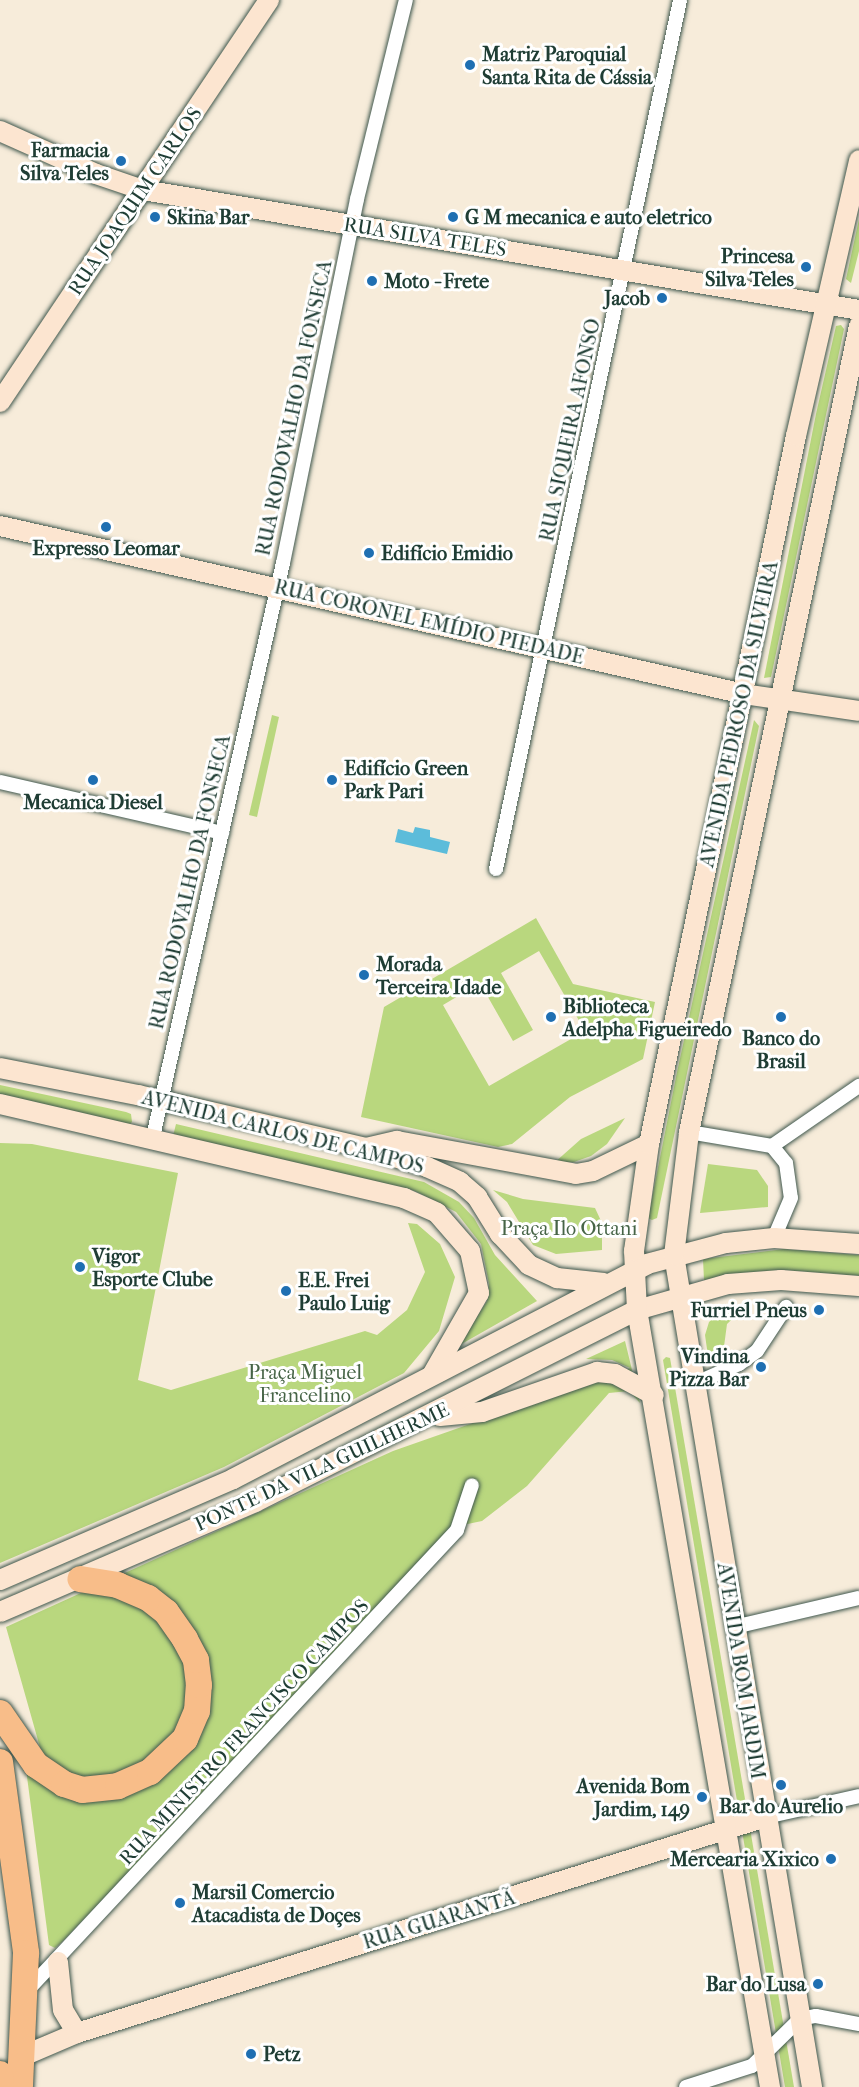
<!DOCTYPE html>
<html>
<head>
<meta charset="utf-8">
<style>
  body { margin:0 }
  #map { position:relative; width:859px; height:2087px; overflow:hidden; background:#f7ecda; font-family:"IM FELL French Canon",serif }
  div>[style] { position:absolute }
  .green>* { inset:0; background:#b9d77e }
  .water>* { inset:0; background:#5cbcda }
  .roads { filter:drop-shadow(0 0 2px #3f574d) drop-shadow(0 0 2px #3f574d) }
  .street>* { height:14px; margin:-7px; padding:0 7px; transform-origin:7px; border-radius:7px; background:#fff }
  .secondary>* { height:20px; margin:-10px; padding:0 10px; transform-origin:10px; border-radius:10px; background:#fce5d0 }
  .highway>* { height:26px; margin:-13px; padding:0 13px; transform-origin:13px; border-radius:13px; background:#f8bd89 }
  .dots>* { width:16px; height:16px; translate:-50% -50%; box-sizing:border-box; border:3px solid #fff; border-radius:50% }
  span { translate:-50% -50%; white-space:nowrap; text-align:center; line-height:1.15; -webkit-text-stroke:6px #fff; paint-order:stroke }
  .poi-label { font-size:20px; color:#1f3d34; font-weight:700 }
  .left { translate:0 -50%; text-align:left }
  .right { translate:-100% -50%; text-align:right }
  .street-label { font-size:20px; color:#1f3d34 }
  .park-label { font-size:20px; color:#466446 }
</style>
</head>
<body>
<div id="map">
  <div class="green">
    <i style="clip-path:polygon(859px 219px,859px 251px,851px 283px,846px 279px)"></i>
    <i style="clip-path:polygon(841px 325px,844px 329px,771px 677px,764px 678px,816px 414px,836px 326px)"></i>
    <i style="clip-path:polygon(272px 715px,279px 717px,257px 817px,249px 815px)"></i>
    <i style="clip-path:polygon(754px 720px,759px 726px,657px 1218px,652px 1220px,648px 1218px,677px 1072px)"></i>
    <i style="clip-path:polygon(evenodd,536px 918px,573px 984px,655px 1002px,643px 1059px,570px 1097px,512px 1144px,498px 1147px,361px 1117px,384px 1007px,536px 918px,539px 951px,585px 1031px,489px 1086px,443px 1005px,480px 983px,513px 1041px,533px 1030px,501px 973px,539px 951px)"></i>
    <i style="clip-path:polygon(0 1085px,126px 1112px,131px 1114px,132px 1122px,129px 1125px,0 1096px)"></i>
    <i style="clip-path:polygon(625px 1118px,607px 1144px,591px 1156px,574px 1162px,554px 1163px,581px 1139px)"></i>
    <i style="clip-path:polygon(176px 1124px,424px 1182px,459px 1202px,474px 1218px,495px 1255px,537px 1301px,458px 1346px,487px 1301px,489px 1284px,481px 1244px,456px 1212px,415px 1191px,173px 1136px)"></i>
    <i style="clip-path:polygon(0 1143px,32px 1144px,178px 1173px,138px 1380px,171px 1390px,365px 1331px,377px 1335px,407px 1310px,425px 1272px,408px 1223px,417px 1224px,440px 1244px,455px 1277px,439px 1331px,404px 1373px,224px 1467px,0 1563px)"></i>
    <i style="clip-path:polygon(708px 1164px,757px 1170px,768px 1186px,768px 1207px,700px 1213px)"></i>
    <i style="clip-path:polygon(493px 1190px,523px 1199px,595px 1208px,602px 1223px,602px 1250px,556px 1254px,533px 1245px,507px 1202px)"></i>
    <i style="clip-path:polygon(784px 1249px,859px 1255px,859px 1276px,782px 1270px,704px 1280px,703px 1259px)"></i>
    <i style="clip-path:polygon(748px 1304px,727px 1324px,723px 1354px,709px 1363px,705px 1335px,709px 1322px,725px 1308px)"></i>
    <i style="clip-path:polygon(625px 1341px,640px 1403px,629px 1391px,609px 1393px,527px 1486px,482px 1521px,458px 1526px,64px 1940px,55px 1948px,49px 1945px,26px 1769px,41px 1751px,6px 1627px,393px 1451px,630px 1368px,612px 1360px,586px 1359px)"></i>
    <i style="clip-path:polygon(666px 1357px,670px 1358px,794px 2087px,785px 2087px,663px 1360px)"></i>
  </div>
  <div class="water">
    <i style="clip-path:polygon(415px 827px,430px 830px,430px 837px,450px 842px,447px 854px,395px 842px,398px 829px,413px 833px)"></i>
  </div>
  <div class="roads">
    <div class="street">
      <i style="left:0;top:782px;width:228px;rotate:12.9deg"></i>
      <i style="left:496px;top:869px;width:888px;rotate:-78.04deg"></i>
      <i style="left:689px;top:1132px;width:84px;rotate:9.6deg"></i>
      <i style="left:772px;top:1146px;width:22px;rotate:51deg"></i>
      <i style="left:786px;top:1163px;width:35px;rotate:82deg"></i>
      <i style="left:791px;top:1198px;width:43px;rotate:113deg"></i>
      <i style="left:152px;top:1141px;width:593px;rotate:-77.23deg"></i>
      <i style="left:283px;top:563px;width:371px;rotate:-78.5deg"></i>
      <i style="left:357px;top:199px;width:205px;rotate:-76.2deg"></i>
      <i style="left:772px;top:1146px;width:106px;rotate:-34.6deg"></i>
      <i style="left:694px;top:1384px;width:49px;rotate:-24deg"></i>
      <i style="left:739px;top:1364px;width:22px;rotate:-36deg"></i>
      <i style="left:757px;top:1351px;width:53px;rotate:-56.6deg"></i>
      <i style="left:734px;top:1627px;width:128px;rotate:-13.1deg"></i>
      <i style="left:766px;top:1817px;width:95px;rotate:-12.7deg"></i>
      <i style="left:25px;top:1993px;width:633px;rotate:-46.98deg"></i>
      <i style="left:457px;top:1530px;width:47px;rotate:-71.6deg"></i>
      <i style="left:686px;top:2087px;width:69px;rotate:-17.7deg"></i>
      <i style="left:752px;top:2066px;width:67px;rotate:-44.4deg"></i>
      <i style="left:800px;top:2019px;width:16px;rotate:-11deg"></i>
      <i style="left:816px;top:2016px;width:44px;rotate:10.5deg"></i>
    </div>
    <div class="secondary">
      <i style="left:0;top:131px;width:105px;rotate:24.1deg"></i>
      <i style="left:96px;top:174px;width:50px;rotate:18.8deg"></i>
      <i style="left:143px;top:190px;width:726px;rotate:9.51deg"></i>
      <i style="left:0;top:402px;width:484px;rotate:-56.2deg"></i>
      <i style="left:0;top:526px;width:763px;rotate:12.72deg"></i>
      <i style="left:744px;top:694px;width:116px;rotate:8.4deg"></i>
      <i style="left:0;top:1068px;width:141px;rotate:11.1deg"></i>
      <i style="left:138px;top:1095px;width:233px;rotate:13.1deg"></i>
      <i style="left:365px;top:1148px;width:65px;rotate:17deg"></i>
      <i style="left:427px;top:1167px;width:36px;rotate:24deg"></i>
      <i style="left:460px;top:1182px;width:23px;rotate:41deg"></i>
      <i style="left:477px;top:1197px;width:44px;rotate:58.1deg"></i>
      <i style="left:500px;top:1234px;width:42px;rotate:46.9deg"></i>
      <i style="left:529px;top:1265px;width:31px;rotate:25deg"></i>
      <i style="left:557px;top:1278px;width:47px;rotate:6.1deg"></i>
      <i style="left:0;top:1104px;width:415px;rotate:13.1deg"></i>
      <i style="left:404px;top:1198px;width:36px;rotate:24deg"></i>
      <i style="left:437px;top:1213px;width:50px;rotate:49deg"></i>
      <i style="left:470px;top:1251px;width:43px;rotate:77.9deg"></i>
      <i style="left:479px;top:1293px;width:95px;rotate:119.8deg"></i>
      <i style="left:366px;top:1148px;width:32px;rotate:-13deg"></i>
      <i style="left:397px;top:1141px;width:182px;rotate:10.4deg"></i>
      <i style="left:576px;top:1174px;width:17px;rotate:-10deg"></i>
      <i style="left:593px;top:1171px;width:62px;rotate:-25.7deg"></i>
      <i style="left:440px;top:1416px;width:42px;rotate:-5.4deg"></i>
      <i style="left:482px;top:1412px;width:122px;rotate:-19.2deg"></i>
      <i style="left:597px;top:1372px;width:18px;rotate:6deg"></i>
      <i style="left:615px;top:1374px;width:44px;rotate:28.3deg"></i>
      <i style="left:0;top:1580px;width:254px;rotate:-23.4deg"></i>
      <i style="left:233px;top:1479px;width:466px;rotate:-27.4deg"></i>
      <i style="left:647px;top:1264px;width:82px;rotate:-14.9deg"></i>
      <i style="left:726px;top:1243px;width:48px;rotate:-5.9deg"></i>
      <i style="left:774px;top:1238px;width:85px;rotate:4deg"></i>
      <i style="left:0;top:1612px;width:278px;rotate:-23.3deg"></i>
      <i style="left:255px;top:1502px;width:428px;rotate:-26.7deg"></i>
      <i style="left:637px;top:1310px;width:95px;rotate:-15.9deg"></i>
      <i style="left:728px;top:1284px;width:53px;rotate:-4.3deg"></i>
      <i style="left:781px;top:1280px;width:78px;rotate:4.4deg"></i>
      <i style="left:58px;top:1962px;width:48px;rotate:84.1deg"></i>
      <i style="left:63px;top:2010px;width:27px;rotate:59deg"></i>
      <i style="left:23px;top:2056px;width:59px;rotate:-23.1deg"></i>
      <i style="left:77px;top:2033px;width:722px;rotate:-17.41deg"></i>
      <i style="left:770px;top:2087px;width:788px;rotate:-99.71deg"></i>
      <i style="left:637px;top:1310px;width:59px;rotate:-92.9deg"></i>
      <i style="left:634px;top:1251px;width:108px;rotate:-82deg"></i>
      <i style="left:649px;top:1144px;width:723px;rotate:-78.27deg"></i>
      <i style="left:796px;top:436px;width:283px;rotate:-77.1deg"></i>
      <i style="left:812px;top:2087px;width:843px;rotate:-99.42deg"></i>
      <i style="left:674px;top:1255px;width:124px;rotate:-83deg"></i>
      <i style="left:689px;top:1132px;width:824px;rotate:-78.09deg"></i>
    </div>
    <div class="highway">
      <i style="left:0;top:1713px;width:63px;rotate:55.3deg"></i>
      <i style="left:36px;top:1765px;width:34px;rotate:34deg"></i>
      <i style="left:64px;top:1784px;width:19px;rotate:18deg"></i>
      <i style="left:82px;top:1790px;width:36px;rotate:-6deg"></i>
      <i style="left:118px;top:1786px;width:35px;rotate:-24deg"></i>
      <i style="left:150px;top:1772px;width:48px;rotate:-43.3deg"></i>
      <i style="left:185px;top:1739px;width:30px;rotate:-67deg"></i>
      <i style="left:197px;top:1711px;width:26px;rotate:-86deg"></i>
      <i style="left:199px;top:1685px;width:25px;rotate:-97deg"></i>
      <i style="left:196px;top:1660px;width:24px;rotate:-118deg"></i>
      <i style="left:185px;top:1639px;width:33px;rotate:-125deg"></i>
      <i style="left:166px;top:1612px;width:23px;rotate:-142deg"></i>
      <i style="left:148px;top:1598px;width:33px;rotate:-157deg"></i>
      <i style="left:118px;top:1585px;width:38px;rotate:-171deg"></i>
      <i style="left:0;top:1762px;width:193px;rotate:82.2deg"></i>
      <i style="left:26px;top:1953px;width:134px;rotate:92.6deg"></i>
      <i style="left:0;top:2074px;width:13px;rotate:86deg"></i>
    </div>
  </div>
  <div class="dots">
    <i style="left:470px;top:65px;background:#1f6fb2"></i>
    <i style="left:121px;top:161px;background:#1f6fb2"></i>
    <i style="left:155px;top:217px;background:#1f6fb2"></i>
    <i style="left:453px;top:217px;background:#1f6fb2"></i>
    <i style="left:806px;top:267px;background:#1f6fb2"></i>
    <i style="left:372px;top:281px;background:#1f6fb2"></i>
    <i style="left:662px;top:298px;background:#1f6fb2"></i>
    <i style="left:106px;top:527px;background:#1f6fb2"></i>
    <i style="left:369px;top:553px;background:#1f6fb2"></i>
    <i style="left:93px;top:780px;background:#1f6fb2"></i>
    <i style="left:332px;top:780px;background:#1f6fb2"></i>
    <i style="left:364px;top:975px;background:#1f6fb2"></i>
    <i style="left:551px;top:1017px;background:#1f6fb2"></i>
    <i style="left:781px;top:1017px;background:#1f6fb2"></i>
    <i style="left:80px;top:1267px;background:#1f6fb2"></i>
    <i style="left:286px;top:1291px;background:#1f6fb2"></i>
    <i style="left:819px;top:1310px;background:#1f6fb2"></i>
    <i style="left:761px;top:1367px;background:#1f6fb2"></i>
    <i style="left:781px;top:1785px;background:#1f6fb2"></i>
    <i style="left:702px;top:1797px;background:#1f6fb2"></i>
    <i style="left:831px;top:1859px;background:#1f6fb2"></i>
    <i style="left:180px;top:1903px;background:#1f6fb2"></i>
    <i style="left:818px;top:1984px;background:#1f6fb2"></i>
    <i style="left:251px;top:2054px;background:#1f6fb2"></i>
  </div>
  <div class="poi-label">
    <span class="left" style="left:482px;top:66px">Matriz Paroquial<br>Santa Rita de Cássia</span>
    <span class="right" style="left:109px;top:162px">Farmacia<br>Silva Teles</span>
    <span class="left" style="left:167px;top:217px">Skina Bar</span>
    <span class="left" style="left:465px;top:217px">G M mecanica e auto eletrico</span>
    <span class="right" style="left:794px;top:268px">Princesa<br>Silva Teles</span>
    <span class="left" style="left:384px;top:281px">Moto - Frete</span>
    <span class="right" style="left:650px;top:298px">Jacob</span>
    <span style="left:106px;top:548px">Expresso Leomar</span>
    <span class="left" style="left:381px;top:553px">Edifício Emidio</span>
    <span class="left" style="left:344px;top:780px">Edifício Green<br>Park Pari</span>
    <span style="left:93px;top:802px">Mecanica Diesel</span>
    <span class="left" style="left:376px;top:976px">Morada<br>Terceira Idade</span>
    <span class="left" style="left:563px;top:1018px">Biblioteca<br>Adelpha Figueiredo</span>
    <span style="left:781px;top:1050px">Banco do<br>Brasil</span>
    <span class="left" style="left:92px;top:1268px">Vigor<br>Esporte Clube</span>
    <span class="left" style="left:298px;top:1292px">E.E. Frei<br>Paulo Luig</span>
    <span class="right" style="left:807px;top:1310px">Furriel Pneus</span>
    <span class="right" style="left:749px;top:1368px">Vindina<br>Pizza Bar</span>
    <span class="right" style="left:690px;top:1798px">Avenida Bom<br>Jardim, 149</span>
    <span style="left:781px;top:1806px">Bar do Aurelio</span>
    <span class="right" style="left:819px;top:1859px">Mercearia Xixico</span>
    <span class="left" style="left:192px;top:1904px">Marsil Comercio<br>Atacadista de Doçes</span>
    <span class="right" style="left:806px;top:1984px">Bar do Lusa</span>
    <span class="left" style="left:263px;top:2054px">Petz</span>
  </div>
  <div class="street-label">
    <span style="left:135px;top:201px;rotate:-56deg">RUA JOAQUIM CARLOS</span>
    <span style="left:425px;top:237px;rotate:9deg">RUA SILVA TELES</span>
    <span style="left:294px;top:408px;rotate:-78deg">RUA RODOVALHO DA FONSECA</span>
    <span style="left:570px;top:430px;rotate:-78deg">RUA SIQUEIRA AFONSO</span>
    <span style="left:429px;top:622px;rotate:13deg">RUA CORONEL EMÍDIO PIEDADE</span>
    <span style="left:739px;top:714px;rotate:-78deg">AVENIDA PEDROSO DA SILVEIRA</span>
    <span style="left:190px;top:882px;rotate:-77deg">RUA RODOVALHO DA FONSECA</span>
    <span style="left:283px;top:1132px;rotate:14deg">AVENIDA CARLOS DE CAMPOS</span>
    <span style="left:322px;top:1467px;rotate:-25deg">PONTE DA VILA GUILHERME</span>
    <span style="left:741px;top:1671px;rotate:81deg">AVENIDA BOM JARDIM</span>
    <span style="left:244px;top:1732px;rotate:-47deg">RUA MINISTRO FRANCISCO CAMPOS</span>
    <span style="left:439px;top:1920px;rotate:-17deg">RUA GUARANTÃ</span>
  </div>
  <div class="park-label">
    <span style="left:569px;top:1228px">Praça Ilo Ottani</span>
    <span style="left:305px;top:1384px">Praça Miguel<br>Francelino</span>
  </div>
</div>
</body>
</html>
